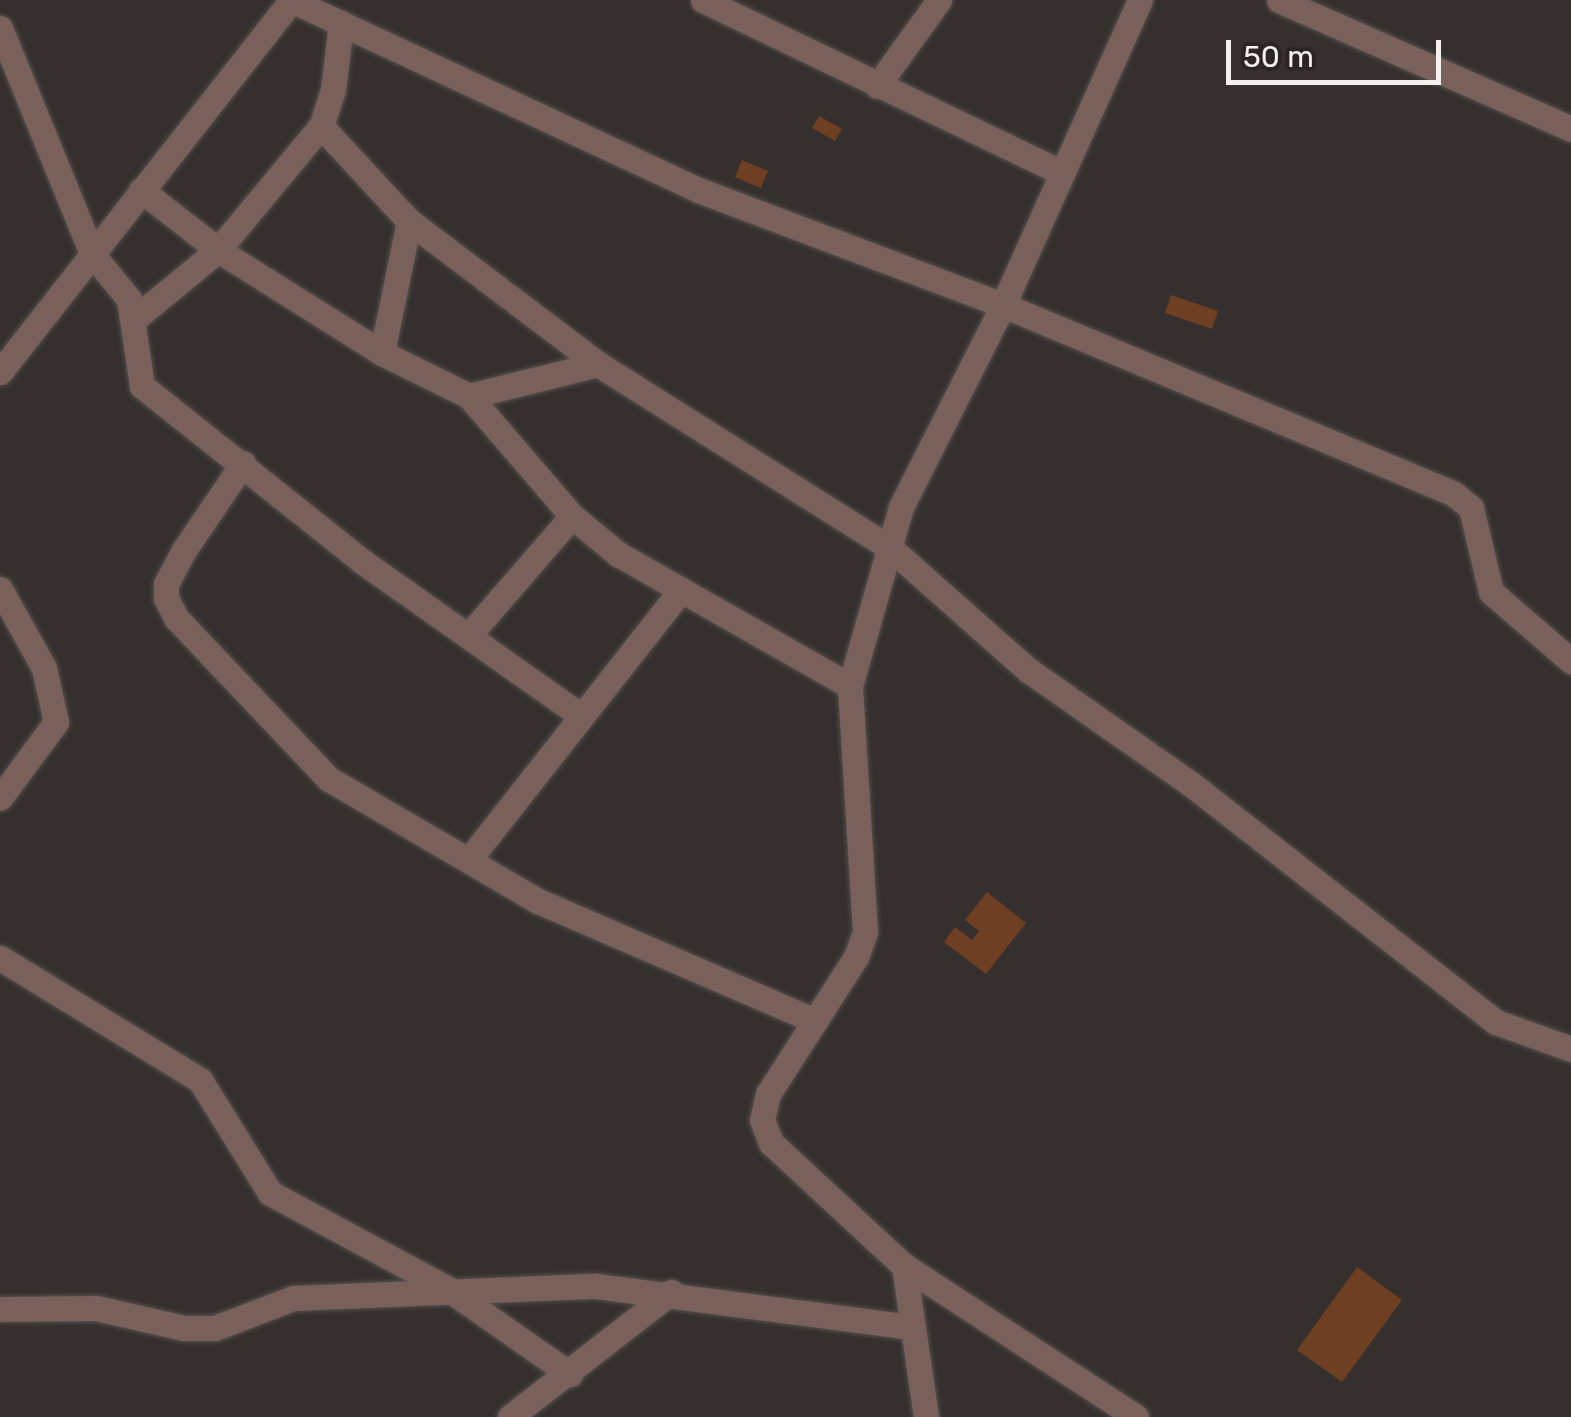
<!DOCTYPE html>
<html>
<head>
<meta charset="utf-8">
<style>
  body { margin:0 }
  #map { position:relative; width:1571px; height:1417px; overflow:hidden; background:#35302d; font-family:Rubik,sans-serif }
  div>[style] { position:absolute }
  .building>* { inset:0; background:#6e3f22 }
  .roads { filter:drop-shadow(0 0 2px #544f4c) drop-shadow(0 0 2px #544f4c) }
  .minor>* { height:25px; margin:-12.5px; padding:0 12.5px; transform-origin:12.5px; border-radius:12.5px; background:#7a605a }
  .tertiary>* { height:25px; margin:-12.5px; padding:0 12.5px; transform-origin:12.5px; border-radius:12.5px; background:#7a605a }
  span { translate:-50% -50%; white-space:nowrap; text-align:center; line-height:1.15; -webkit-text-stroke:9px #2b2623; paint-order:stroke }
  .scale { position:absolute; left:1226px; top:40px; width:215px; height:45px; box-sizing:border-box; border:5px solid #f4f0ee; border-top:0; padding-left:12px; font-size:30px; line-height:35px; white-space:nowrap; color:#f4f0ee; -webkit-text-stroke:8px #2b2623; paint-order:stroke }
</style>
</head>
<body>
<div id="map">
  <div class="building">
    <i style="clip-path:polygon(819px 116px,842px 129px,835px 141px,812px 128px)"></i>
    <i style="clip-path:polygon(742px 160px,768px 171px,761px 188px,735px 177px)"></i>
    <i style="clip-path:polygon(1171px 295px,1218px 311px,1212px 329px,1165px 313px)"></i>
    <i style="clip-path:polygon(987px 892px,1026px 923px,986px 974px,944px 942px,955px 927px,972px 940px,979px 931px,965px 920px)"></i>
    <i style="clip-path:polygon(1357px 1267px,1402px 1300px,1342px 1382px,1297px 1350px)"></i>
  </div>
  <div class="roads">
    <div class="minor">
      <i style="left:291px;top:0;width:452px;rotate:25deg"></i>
      <i style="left:701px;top:191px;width:323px;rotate:20.7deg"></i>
      <i style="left:1003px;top:305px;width:489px;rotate:22.7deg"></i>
      <i style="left:1454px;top:494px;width:22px;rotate:39deg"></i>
      <i style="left:1471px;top:508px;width:86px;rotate:76.6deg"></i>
      <i style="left:1491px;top:592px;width:106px;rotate:40.8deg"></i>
      <i style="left:703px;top:0;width:399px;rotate:25.7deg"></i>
      <i style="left:341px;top:23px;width:67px;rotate:96.8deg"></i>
      <i style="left:333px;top:90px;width:38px;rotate:108deg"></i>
      <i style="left:321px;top:126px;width:129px;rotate:47.2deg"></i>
      <i style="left:409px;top:221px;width:237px;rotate:37.1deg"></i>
      <i style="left:598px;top:364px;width:344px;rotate:32.2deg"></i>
      <i style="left:889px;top:547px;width:186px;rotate:41.5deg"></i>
      <i style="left:1028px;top:670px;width:199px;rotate:35deg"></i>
      <i style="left:1191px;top:784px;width:387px;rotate:38deg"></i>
      <i style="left:1496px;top:1022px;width:80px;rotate:19.8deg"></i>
      <i style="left:0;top:28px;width:244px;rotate:67.8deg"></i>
      <i style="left:92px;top:254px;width:58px;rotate:50.6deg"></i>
      <i style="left:129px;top:299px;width:88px;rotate:81.5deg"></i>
      <i style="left:142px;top:386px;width:283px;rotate:38.5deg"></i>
      <i style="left:363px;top:562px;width:267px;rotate:35.2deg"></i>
      <i style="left:877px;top:86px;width:106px;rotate:-54.2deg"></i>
      <i style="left:141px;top:190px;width:98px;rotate:37.9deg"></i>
      <i style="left:218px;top:250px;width:194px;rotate:32.1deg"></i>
      <i style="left:409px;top:221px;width:135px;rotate:101.6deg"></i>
      <i style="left:382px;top:353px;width:97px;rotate:26.3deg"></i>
      <i style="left:469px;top:396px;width:158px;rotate:49.4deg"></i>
      <i style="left:572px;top:516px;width:60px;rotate:39.6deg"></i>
      <i style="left:618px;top:554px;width:267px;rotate:29.6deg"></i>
      <i style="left:133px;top:320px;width:110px;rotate:-39.5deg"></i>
      <i style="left:218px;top:250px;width:161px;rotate:-50.3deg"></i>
      <i style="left:0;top:372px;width:473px;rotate:-51.9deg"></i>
      <i style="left:469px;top:396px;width:133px;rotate:-13.9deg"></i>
      <i style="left:243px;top:463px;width:105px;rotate:124.1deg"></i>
      <i style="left:184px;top:550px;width:38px;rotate:118deg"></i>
      <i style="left:166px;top:584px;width:14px;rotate:90deg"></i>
      <i style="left:166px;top:598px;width:22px;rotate:63deg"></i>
      <i style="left:176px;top:618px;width:222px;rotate:46.5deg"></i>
      <i style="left:329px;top:779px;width:242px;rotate:30.3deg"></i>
      <i style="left:538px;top:901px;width:302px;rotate:23.4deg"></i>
      <i style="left:0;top:589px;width:90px;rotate:60.9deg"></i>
      <i style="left:44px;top:668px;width:55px;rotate:77.5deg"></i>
      <i style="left:56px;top:722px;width:94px;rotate:126.4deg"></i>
      <i style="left:469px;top:635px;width:157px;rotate:-49.1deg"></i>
      <i style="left:471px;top:857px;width:340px;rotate:-51.8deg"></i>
      <i style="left:0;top:958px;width:234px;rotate:31.4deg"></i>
      <i style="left:200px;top:1080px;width:133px;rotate:58.2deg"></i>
      <i style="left:270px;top:1193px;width:202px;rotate:28.3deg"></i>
      <i style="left:448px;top:1289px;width:149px;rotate:34.9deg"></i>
      <i style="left:904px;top:1266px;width:153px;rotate:81.7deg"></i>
      <i style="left:0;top:1309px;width:96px;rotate:-0.6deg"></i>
      <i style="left:96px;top:1308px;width:90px;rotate:12.8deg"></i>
      <i style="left:184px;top:1328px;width:31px"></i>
      <i style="left:215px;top:1328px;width:84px;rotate:-21deg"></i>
      <i style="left:293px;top:1298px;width:303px;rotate:-2.3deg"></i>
      <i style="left:596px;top:1286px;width:319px;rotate:7.4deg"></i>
      <i style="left:510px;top:1417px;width:204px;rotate:-37.8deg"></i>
      <i style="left:1136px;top:1417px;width:277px;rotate:-146.9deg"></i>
      <i style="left:904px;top:1266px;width:181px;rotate:-137.2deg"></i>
      <i style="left:771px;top:1143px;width:25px;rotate:-111deg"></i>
      <i style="left:762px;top:1120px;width:27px;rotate:-77deg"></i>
      <i style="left:768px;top:1094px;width:163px;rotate:-57.3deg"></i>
      <i style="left:856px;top:957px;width:27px;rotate:-70deg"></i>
      <i style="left:865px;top:932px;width:246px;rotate:-93.5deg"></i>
      <i style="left:850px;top:686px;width:186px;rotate:-74.1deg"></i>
      <i style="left:901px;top:507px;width:226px;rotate:-63.2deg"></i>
      <i style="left:1003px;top:305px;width:334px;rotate:-65.8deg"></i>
    </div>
    <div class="tertiary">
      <i style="left:1279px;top:0;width:319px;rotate:23.8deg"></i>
    </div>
  </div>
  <div class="scale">50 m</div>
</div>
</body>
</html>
